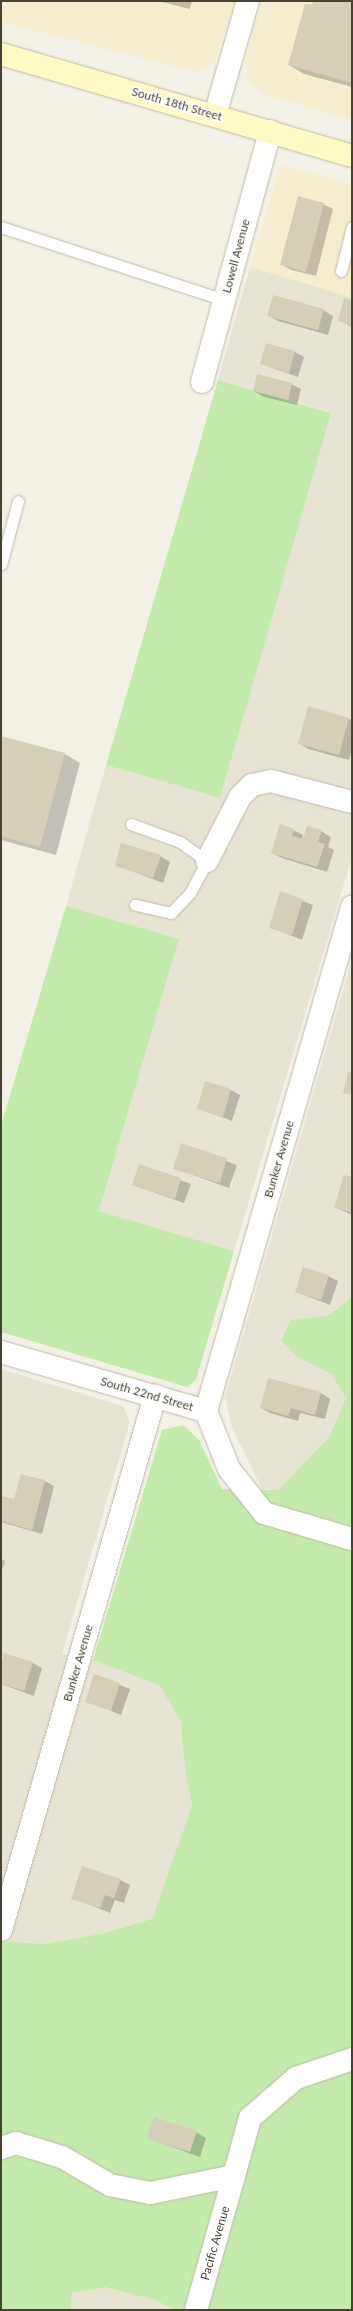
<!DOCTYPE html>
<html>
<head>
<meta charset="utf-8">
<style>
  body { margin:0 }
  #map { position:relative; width:353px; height:2311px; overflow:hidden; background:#f3f1e5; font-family:Lato,sans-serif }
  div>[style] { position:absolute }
  .residential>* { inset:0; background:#e8e4d3 }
  .commercial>* { inset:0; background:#f6eccf }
  .green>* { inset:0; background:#c4eaac }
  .shadow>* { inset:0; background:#0003 }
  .building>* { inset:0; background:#d5cfba }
  .roads { filter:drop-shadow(0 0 1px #bfbba7) drop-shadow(0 0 1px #bfbba7) }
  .service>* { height:11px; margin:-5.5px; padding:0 5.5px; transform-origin:5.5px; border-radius:5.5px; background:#fff }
  .minor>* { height:22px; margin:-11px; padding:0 11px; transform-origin:11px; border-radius:11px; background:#fff }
  .secondary>* { height:22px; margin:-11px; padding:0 11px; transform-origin:11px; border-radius:11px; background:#fffac3 }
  span { translate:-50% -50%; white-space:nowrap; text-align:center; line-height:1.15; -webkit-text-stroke:4px #fff; paint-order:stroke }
  .street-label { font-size:12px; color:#464234 }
  .frame { position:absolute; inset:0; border:2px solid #464234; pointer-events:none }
</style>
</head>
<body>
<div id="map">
  <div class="residential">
    <i style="clip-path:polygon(250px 267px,352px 297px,352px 857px,234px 1251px,99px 1211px,179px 939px,66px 906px,106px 765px,220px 798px,330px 412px,218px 380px)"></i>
    <i style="clip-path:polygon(352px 960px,352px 1297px,329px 1315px,292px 1320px,299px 1358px,331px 1374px,346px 1398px,329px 1437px,278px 1490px,262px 1489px,232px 1428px,225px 1397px)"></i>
    <i style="clip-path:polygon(1px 1369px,123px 1406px,130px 1422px,62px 1654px,106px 1663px,159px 1685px,181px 1721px,185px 1770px,192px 1805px,152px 1919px,104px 1933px,46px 1944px,1px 1941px)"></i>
    <i style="clip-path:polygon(105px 2287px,155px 2300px,175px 2310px,71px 2310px,72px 2293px)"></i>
  </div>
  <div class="commercial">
    <i style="clip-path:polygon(1px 1px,235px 1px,214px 63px,198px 72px,1px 22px)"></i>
    <i style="clip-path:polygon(262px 1px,352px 1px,352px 120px,260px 93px,248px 82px,245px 61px)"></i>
    <i style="clip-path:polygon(280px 165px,352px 184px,352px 297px,250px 267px)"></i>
  </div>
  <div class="green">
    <i style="clip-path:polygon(218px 380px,331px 413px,220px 798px,106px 765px)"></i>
    <i style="clip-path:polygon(66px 906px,179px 939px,99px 1211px,234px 1251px,196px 1380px,187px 1387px,1px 1332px,1px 1126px)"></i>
    <i style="clip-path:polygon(352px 1297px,352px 2310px,175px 2310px,155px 2300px,105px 2287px,72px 2293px,71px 2310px,1px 2310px,1px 1941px,46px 1944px,104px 1933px,152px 1919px,192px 1805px,185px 1770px,181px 1721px,159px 1685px,93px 1660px,162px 1430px,183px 1425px,199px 1440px,222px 1489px,278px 1490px,329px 1437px,346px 1398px,331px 1374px,299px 1358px,281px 1341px,291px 1320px,329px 1315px)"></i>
  </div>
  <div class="shadow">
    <i style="clip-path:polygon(158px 1px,192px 1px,190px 9px)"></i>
    <i style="clip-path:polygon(314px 1px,352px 1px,352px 87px,304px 74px,289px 65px)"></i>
    <i style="clip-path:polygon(323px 204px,333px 209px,316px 276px,291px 270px,281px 264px)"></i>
    <i style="clip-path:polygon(352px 301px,352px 327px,339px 320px)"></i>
    <i style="clip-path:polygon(323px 310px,333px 316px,328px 335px,278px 321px,269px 316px)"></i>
    <i style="clip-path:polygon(295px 352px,304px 357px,298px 377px,261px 364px)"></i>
    <i style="clip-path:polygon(291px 384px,301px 389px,297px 405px,264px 397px,254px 391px)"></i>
    <i style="clip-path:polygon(308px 708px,352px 720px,352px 749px,349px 760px,308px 749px,299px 743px)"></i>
    <i style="clip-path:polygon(1px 737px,65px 754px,80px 763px,56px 855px,1px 840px)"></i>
    <i style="clip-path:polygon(293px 830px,303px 835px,302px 840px,321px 831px,331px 837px,328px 847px,334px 850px,327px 872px,282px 858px,272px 853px)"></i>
    <i style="clip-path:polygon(160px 856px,170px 862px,163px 883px,116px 865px)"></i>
    <i style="clip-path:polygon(281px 893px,313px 905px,302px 940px,270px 927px)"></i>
    <i style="clip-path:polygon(231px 1090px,240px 1095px,232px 1121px,198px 1108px)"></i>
    <i style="clip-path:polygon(181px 1145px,237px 1165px,229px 1188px,174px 1168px)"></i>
    <i style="clip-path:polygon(139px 1166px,191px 1184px,184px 1203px,133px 1185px)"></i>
    <i style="clip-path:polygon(352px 1178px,352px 1215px,335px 1207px)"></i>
    <i style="clip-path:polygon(328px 1276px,338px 1281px,330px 1305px,296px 1292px)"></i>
    <i style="clip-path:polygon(321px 1393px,330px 1399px,325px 1419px,300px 1413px,298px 1421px,270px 1413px,261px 1408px)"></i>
    <i style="clip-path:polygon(45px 1481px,54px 1486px,42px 1534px,1px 1522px,3px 1497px,15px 1500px)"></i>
    <i style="clip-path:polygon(1px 1559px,5px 1561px,1px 1573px)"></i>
    <i style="clip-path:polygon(33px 1663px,42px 1668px,34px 1696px,1px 1684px,1px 1668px)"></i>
    <i style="clip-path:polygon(94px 1675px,130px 1689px,121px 1715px,86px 1701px)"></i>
    <i style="clip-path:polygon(120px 1880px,130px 1885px,124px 1903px,115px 1900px,110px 1913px,73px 1898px)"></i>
    <i style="clip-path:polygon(196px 2132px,206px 2138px,200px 2157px,148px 2138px)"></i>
  </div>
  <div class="building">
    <i style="clip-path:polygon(313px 1px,352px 1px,352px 83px,288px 65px,305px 4px,312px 5px)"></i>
    <i style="clip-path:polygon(298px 196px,324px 203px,306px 272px,280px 265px)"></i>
    <i style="clip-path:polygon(273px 295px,324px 309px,318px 330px,267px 316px)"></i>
    <i style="clip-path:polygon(344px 298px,352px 300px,352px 325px,338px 321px)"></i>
    <i style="clip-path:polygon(266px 343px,295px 351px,289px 373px,260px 364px)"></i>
    <i style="clip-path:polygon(257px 374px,292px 383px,288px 400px,253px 391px)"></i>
    <i style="clip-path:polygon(308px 706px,349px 718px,339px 755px,298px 744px)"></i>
    <i style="clip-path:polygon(1px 736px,65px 753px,40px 847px,1px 836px)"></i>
    <i style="clip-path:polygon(280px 824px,294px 829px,292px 836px,303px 839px,307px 826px,322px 830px,318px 842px,325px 844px,317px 867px,271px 853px)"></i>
    <i style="clip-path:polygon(121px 843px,161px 855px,153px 878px,115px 866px)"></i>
    <i style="clip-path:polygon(280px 891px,303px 899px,292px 935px,269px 928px)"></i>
    <i style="clip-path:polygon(348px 1072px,352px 1073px,352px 1095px,343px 1093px)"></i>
    <i style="clip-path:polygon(205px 1081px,231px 1089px,223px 1117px,197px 1109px)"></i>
    <i style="clip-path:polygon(181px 1143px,227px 1158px,220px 1183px,173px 1169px)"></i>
    <i style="clip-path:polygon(139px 1164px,181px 1178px,175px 1199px,132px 1185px)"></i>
    <i style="clip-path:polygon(344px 1175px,352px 1177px,352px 1213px,334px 1207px)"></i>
    <i style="clip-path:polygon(303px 1267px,329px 1275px,321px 1300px,295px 1292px)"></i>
    <i style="clip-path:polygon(268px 1378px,321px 1392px,315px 1415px,291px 1408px,288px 1416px,260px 1408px)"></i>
    <i style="clip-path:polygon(21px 1474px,45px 1480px,32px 1530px,1px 1521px,2px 1496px,14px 1499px)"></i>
    <i style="clip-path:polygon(4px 1653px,33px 1662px,24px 1691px,1px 1684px,1px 1665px)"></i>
    <i style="clip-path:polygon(94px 1674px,120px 1683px,111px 1711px,85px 1702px)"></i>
    <i style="clip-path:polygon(82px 1866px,121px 1879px,114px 1898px,105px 1895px,100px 1908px,71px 1899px)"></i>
    <i style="clip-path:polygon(154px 2117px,197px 2131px,190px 2152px,147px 2139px)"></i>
  </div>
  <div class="roads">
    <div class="service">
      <i style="left:1px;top:227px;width:235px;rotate:18.1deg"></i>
      <i style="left:341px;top:271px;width:45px;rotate:-76deg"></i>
      <i style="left:1px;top:564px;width:65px;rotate:-74.9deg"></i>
      <i style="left:131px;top:824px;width:52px;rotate:20.2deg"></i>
      <i style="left:180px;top:842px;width:33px;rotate:35deg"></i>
      <i style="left:207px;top:861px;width:36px;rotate:118deg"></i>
      <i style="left:190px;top:893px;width:28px;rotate:134deg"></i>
      <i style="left:171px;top:913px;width:37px;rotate:-167deg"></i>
    </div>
    <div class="minor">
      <i style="left:215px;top:115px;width:119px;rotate:-73.9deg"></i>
      <i style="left:202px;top:382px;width:260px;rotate:-74.8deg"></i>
      <i style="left:207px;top:861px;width:72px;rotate:-62.7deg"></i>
      <i style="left:240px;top:797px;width:17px;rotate:-45deg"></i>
      <i style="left:252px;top:785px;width:19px;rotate:-12deg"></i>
      <i style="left:271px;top:781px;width:84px;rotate:14.5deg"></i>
      <i style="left:1px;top:1352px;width:213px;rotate:16.1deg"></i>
      <i style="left:206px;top:1411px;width:62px;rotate:68.4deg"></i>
      <i style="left:229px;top:1469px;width:56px;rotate:51.5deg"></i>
      <i style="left:264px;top:1513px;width:92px;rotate:16.5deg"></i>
      <i style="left:206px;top:1411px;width:525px;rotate:-73.84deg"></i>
      <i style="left:1px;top:1930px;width:556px;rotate:-73.91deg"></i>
      <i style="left:1px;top:2148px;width:16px;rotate:-18deg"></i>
      <i style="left:16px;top:2143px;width:48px;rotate:16.9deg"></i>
      <i style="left:62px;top:2157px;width:56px;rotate:30.3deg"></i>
      <i style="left:110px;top:2185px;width:41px;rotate:11.3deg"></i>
      <i style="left:150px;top:2193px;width:86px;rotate:-11.4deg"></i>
      <i style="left:234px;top:2176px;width:60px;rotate:-74.6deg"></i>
      <i style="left:250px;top:2118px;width:61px;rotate:-41deg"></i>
      <i style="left:296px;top:2078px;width:59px;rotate:-18.7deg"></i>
      <i style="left:196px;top:2310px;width:139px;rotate:-74.2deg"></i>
    </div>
    <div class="secondary">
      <i style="left:1px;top:54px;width:366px;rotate:16.2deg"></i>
    </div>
  </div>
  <div class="street-label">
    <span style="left:177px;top:104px;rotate:16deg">South 18th Street</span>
    <span style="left:236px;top:256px;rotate:-75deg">Lowell Avenue</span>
    <span style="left:279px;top:1159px;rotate:-74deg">Bunker Avenue</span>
    <span style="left:147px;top:1394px;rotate:16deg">South 22nd Street</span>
    <span style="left:78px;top:1663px;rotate:-74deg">Bunker Avenue</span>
    <span style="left:215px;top:2243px;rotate:-74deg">Pacific Avenue</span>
  </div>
  <div class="frame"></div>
</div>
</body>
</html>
